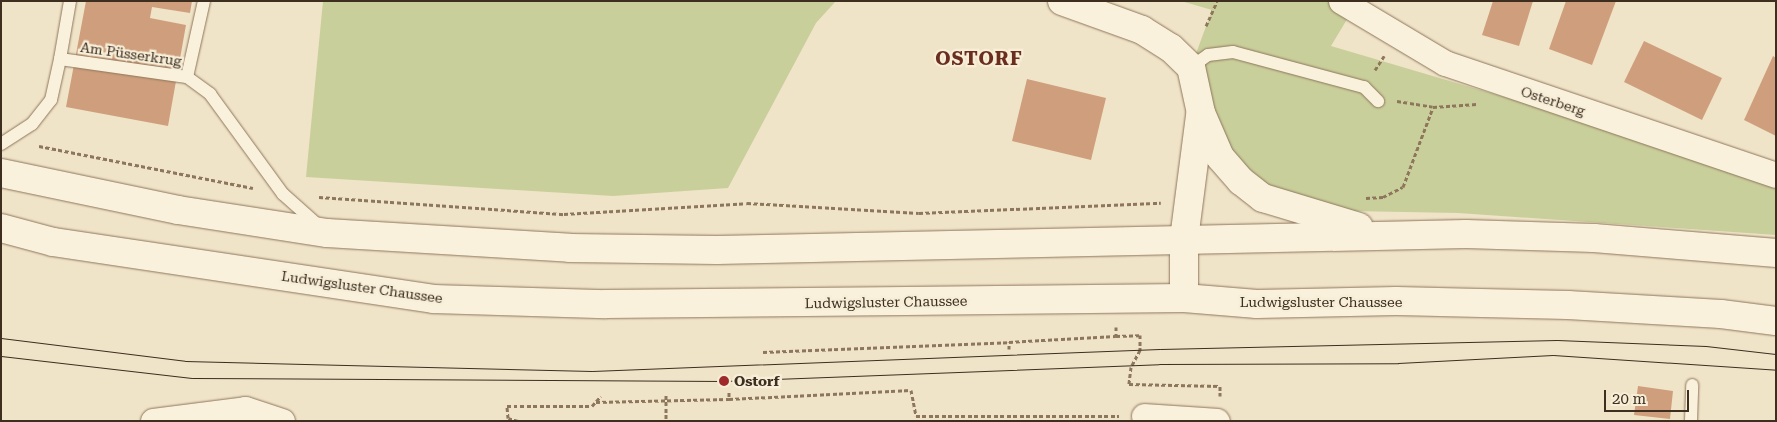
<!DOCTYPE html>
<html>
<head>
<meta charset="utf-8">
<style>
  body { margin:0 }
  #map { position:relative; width:1777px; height:422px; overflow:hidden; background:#f0e4c8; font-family:"Roboto Serif",serif }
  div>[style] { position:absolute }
  .green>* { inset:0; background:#c9cf9b }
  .building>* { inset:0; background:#cf9f7d }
  .path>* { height:3px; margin-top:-1.5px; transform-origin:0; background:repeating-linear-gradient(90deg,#8d765c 0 4px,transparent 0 6.5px) }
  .roads { filter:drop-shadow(0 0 1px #8d765c) drop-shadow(0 0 1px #8d765c) }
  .lane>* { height:12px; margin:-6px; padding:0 6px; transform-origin:6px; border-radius:6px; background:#faf1dc }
  .street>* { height:25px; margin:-12.5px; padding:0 12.5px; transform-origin:12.5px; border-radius:12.5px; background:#faf1dc }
  .secondary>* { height:28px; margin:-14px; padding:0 14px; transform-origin:14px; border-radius:14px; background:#faf1dc }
  .tram>* { height:1px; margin:-0.5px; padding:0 0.5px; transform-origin:0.5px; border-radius:0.5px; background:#3d2e20 }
  .dots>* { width:14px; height:14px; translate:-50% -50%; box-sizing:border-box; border:2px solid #f7eed8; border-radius:50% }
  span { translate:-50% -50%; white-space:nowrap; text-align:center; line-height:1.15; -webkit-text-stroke:4.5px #f7eed8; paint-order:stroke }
  .street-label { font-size:14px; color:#3d2e20 }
  .poi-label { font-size:14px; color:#3d2e20; font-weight:700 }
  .left { translate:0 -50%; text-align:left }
  .district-label { font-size:19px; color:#6b2e1e; font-weight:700; letter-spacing:1px }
  .frame { position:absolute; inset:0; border:2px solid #3d2e20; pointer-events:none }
  .scale { position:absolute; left:1604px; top:390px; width:85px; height:22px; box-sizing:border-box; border:2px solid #3d2e20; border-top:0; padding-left:6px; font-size:15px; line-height:18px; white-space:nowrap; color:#3d2e20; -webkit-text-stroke:4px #f7eed8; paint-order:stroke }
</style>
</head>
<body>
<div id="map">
  <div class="green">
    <i style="clip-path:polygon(323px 1px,836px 1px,816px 23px,728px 188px,613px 196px,306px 177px)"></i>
    <i style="clip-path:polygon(1181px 1px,1328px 1px,1349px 16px,1331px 46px,1776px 177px,1776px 235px,1458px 213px,1296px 210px,1241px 181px,1191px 67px,1212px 10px)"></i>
  </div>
  <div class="building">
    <i style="clip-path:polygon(86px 1px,192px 1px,190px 13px,152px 7px,150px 18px,186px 25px,168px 126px,66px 107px)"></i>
    <i style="clip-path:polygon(1493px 1px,1533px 1px,1519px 46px,1482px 35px)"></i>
    <i style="clip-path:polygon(1566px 1px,1616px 1px,1592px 65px,1549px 49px)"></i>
    <i style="clip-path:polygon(1644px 41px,1722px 78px,1702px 120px,1624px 82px)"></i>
    <i style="clip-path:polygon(1773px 56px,1776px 58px,1776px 136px,1744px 120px)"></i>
    <i style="clip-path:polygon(1027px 79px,1106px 98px,1091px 160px,1012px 141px)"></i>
    <i style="clip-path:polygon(1638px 386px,1673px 391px,1670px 419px,1634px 415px)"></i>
  </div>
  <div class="path">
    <i style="left:1206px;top:26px;width:27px;rotate:-66deg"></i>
    <i style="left:1375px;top:70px;width:17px;rotate:-57deg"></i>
    <i style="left:1397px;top:101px;width:36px;rotate:9deg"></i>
    <i style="left:1433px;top:107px;width:44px;rotate:-3.9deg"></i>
    <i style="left:39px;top:146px;width:218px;rotate:11.1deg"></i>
    <i style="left:319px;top:197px;width:246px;rotate:4deg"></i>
    <i style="left:564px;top:214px;width:183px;rotate:-3.4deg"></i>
    <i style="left:747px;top:203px;width:172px;rotate:3.3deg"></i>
    <i style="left:919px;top:213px;width:242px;rotate:-2.4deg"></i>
    <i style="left:1366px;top:198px;width:17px;rotate:-3deg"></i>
    <i style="left:1383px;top:197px;width:22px;rotate:-27deg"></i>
    <i style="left:1403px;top:187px;width:85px;rotate:-69.4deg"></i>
    <i style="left:1116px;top:327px;width:9px;rotate:90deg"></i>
    <i style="left:1116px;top:336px;width:24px;rotate:-2deg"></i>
    <i style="left:1140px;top:335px;width:15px;rotate:90deg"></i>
    <i style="left:1140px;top:350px;width:19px;rotate:118deg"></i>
    <i style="left:1131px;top:367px;width:17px;rotate:97deg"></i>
    <i style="left:1129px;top:384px;width:91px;rotate:1.3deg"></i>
    <i style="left:1220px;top:386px;width:10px;rotate:90deg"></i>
    <i style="left:1009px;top:349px;width:7px;rotate:-90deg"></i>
    <i style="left:1009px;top:342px;width:107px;rotate:-3.2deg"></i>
    <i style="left:763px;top:352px;width:246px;rotate:-2.3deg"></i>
    <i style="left:729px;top:392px;width:7px;rotate:90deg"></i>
    <i style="left:729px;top:399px;width:182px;rotate:-2.8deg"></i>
    <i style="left:911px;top:390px;width:26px;rotate:79deg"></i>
    <i style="left:916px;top:416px;width:203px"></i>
    <i style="left:666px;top:395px;width:26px;rotate:90deg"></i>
    <i style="left:596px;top:402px;width:133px;rotate:-1.3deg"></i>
    <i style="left:518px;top:421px;width:10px;rotate:-163deg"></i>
    <i style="left:508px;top:418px;width:12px;rotate:-95deg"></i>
    <i style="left:507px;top:406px;width:85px"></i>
    <i style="left:592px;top:406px;width:13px;rotate:-48deg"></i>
  </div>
  <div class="roads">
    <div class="lane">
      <i style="left:60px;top:59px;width:59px;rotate:-80.2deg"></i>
      <i style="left:1191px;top:67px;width:21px;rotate:-35deg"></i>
      <i style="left:1208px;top:55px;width:25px;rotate:-7deg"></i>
      <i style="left:1233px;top:52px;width:136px;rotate:15deg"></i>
      <i style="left:1364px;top:87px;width:20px;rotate:45deg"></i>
      <i style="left:187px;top:77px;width:78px;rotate:-77.4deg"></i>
      <i style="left:1px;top:144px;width:37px;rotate:-33deg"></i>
      <i style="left:32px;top:124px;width:31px;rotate:-52deg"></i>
      <i style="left:51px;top:100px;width:42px;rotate:-77.6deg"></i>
      <i style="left:60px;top:59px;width:128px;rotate:8.1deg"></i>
      <i style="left:187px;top:77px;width:29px;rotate:36deg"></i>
      <i style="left:210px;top:94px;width:124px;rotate:53.9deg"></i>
      <i style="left:283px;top:194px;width:50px;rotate:41.7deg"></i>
      <i style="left:1691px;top:421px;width:36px;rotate:-88deg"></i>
    </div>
    <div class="street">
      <i style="left:1341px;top:1px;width:121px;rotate:30.8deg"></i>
      <i style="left:1445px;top:63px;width:349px;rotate:18.7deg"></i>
      <i style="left:1144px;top:416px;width:73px;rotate:3.9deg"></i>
      <i style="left:153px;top:421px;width:93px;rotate:-7.4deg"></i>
      <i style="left:245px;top:409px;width:39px;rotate:18deg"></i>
    </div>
    <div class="secondary">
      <i style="left:1062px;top:1px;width:85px;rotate:19.9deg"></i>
      <i style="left:1142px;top:30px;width:34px;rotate:32deg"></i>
      <i style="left:1171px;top:48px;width:28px;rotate:44deg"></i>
      <i style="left:1191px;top:67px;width:47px;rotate:77.7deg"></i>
      <i style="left:1201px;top:113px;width:48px;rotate:66.6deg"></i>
      <i style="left:1220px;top:157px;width:32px;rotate:49deg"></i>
      <i style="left:1241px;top:181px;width:28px;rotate:38deg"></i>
      <i style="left:1263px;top:198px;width:100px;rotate:16.8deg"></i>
      <i style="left:1px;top:173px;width:181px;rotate:11.8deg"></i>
      <i style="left:178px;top:210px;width:151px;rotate:8.8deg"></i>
      <i style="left:327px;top:233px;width:243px;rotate:3.5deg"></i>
      <i style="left:570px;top:248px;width:147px;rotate:0.8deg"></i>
      <i style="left:717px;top:250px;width:749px;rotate:-1.22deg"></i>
      <i style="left:1466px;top:234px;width:128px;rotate:1.8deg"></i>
      <i style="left:1594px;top:238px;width:183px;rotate:4.7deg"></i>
      <i style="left:1px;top:228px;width:54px;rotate:15.1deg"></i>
      <i style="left:53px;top:242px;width:384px;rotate:8.5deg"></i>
      <i style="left:433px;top:299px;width:173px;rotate:1.7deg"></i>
      <i style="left:606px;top:304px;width:578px;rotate:-0.59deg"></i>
      <i style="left:1184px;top:298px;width:73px;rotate:4.7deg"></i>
      <i style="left:1257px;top:304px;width:139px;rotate:-1.2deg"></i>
      <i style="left:1396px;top:301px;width:172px;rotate:1.3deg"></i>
      <i style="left:1568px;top:305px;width:153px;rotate:3.4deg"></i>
      <i style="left:1721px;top:314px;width:55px;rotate:7.3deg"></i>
      <i style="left:1184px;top:298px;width:59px;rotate:-90deg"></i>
      <i style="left:1184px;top:239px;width:125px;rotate:-82.6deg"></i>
    </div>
  </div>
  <div class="tram">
    <i style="left:1px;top:338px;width:185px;rotate:7.1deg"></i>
    <i style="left:185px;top:361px;width:407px;rotate:1.4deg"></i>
    <i style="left:592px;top:371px;width:568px;rotate:-2.22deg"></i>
    <i style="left:1160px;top:349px;width:397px;rotate:-1.3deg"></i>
    <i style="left:1557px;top:340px;width:149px;rotate:2.3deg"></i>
    <i style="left:1706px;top:346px;width:70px;rotate:6.5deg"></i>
    <i style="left:1px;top:356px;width:192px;rotate:6.6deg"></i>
    <i style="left:192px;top:378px;width:532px;rotate:0.32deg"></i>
    <i style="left:724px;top:381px;width:435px;rotate:-2.2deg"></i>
    <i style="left:1159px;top:364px;width:239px;rotate:-0.2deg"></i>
    <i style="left:1398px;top:363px;width:155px;rotate:-3deg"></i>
    <i style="left:1553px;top:355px;width:224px;rotate:3.8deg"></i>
  </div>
  <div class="dots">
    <i style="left:724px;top:381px;background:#9e2a2b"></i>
  </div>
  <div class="street-label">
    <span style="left:131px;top:54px;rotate:8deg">Am Püsserkrug</span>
    <span style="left:1553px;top:101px;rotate:18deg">Osterberg</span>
    <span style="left:362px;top:287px;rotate:8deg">Ludwigsluster Chaussee</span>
    <span style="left:886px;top:302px;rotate:-1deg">Ludwigsluster Chaussee</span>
    <span style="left:1321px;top:302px">Ludwigsluster Chaussee</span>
  </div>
  <div class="poi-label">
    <span class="left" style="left:734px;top:381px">Ostorf</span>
  </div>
  <div class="district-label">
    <span style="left:979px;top:59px">OSTORF</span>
  </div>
  <div class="frame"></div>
  <div class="scale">20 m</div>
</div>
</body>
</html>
